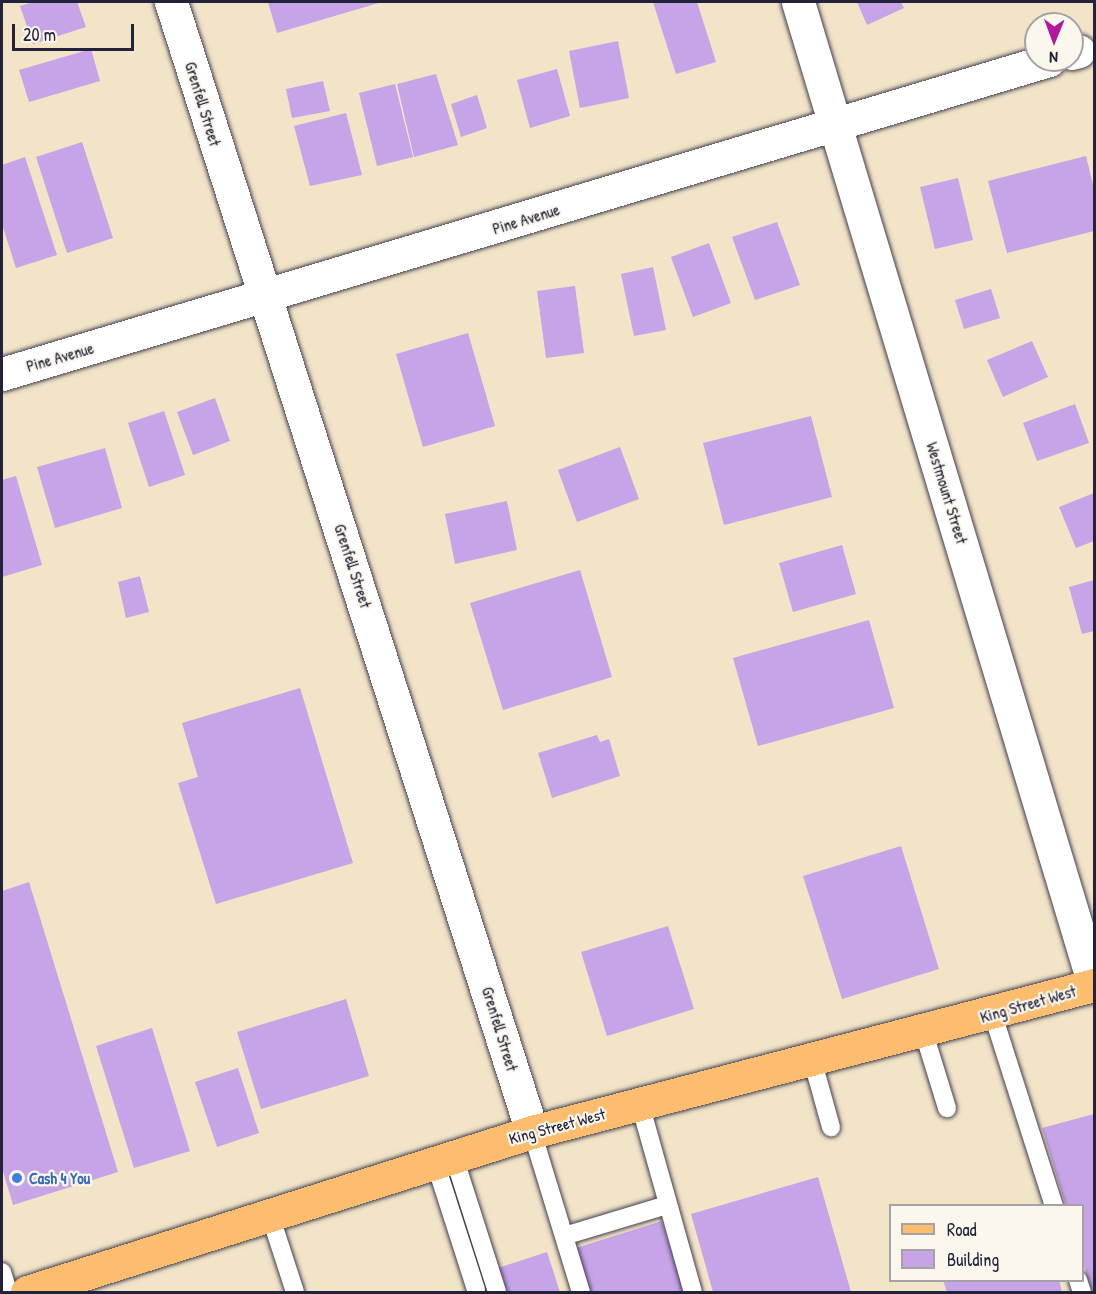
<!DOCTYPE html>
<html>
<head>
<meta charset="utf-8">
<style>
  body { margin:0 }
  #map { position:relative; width:1096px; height:1294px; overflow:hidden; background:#f2e4c7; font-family:"Patrick Hand",sans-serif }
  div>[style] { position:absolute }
  .building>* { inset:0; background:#c7a3e8 }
  .roads { filter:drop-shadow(0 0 2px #413f50) drop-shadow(0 0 2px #413f50) }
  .lane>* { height:18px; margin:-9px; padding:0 9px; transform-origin:9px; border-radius:9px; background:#fff }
  .street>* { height:33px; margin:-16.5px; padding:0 16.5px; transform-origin:16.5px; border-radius:16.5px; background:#fff }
  .primary>* { height:33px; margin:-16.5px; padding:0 16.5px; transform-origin:16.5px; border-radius:16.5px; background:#fcbd6f }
  .dots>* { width:16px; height:16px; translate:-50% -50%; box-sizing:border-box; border:3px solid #fbf7ec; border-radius:50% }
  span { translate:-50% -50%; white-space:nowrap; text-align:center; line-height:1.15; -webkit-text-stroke:4.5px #fbf7ec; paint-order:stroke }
  .street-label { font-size:16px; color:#22223b }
  .shop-label { font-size:16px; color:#366cbe; font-weight:700 }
  .left { translate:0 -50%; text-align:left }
  .frame { position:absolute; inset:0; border:3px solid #22223b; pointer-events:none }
  .legend { position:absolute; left:889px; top:1204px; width:195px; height:78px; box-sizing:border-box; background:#fbf7ec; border:2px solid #a4a2a5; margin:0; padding:8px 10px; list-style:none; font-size:18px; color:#22223b }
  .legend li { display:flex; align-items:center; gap:12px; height:30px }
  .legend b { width:30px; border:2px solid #a4a2a5 }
  .north { position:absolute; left:1024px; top:12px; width:60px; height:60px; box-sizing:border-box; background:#fbf7ec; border:2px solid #a4a2a5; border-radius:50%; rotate:181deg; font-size:16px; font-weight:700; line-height:24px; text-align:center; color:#22223b }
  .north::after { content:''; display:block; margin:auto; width:21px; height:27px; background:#b5179e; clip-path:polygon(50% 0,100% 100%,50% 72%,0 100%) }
  .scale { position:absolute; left:12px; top:24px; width:122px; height:27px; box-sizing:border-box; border:3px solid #22223b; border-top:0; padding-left:8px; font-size:18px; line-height:21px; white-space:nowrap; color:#22223b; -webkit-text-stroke:4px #fbf7ec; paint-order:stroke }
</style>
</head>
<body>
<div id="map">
  <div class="building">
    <i style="clip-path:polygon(33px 2px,77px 2px,86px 27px,33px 44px,20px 6px)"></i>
    <i style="clip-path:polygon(268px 2px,382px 2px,277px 33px)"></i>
    <i style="clip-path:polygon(653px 2px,697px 2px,716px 62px,676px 74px)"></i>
    <i style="clip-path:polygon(857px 2px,901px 2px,904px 8px,867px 25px)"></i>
    <i style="clip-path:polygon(618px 41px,629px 98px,580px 108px,569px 51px)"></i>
    <i style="clip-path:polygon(91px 49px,100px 81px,29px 102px,19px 70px)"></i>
    <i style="clip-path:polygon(557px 69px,570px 116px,530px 128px,517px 80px)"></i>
    <i style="clip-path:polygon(436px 74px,458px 145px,414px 157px,397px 84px)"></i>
    <i style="clip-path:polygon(323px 81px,330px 111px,292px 118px,286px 89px)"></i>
    <i style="clip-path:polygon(395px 84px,413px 157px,377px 166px,359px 93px)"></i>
    <i style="clip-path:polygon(477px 95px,487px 128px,461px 137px,451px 104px)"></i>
    <i style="clip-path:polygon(346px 113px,362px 175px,310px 186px,294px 126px)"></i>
    <i style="clip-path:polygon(82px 142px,113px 238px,67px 253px,36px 157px)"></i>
    <i style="clip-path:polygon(1086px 156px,1094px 189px,1094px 231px,1007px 253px,988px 181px)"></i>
    <i style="clip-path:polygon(25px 157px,57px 255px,16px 268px,2px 224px,2px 165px)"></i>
    <i style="clip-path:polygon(958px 178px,973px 240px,935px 249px,920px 187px)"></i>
    <i style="clip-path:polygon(777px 222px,800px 285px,755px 300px,732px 237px)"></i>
    <i style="clip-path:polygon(709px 243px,731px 303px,693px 317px,671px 257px)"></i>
    <i style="clip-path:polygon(653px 267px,666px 330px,634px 336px,621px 274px)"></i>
    <i style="clip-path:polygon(575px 286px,584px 353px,546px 358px,537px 291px)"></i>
    <i style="clip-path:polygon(991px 289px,1000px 318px,964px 329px,955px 300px)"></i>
    <i style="clip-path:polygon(468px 333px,495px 426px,423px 447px,396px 354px)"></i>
    <i style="clip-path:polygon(1032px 341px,1048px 377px,1003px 397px,987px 360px)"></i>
    <i style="clip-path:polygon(215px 398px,230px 441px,193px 455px,177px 412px)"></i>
    <i style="clip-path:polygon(1075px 404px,1089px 443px,1037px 461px,1023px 423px)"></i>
    <i style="clip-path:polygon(164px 411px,185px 475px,149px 487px,128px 423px)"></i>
    <i style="clip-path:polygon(811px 416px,832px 497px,724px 525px,703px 443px)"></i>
    <i style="clip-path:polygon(620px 447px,639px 499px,577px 522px,558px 470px)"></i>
    <i style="clip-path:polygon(105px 448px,122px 508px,55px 528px,37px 467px)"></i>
    <i style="clip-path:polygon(16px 476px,42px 565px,2px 577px,2px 480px)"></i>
    <i style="clip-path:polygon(1094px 493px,1094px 541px,1076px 548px,1059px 507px)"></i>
    <i style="clip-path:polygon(507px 501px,517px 550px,455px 564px,445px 514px)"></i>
    <i style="clip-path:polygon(842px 545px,856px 594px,793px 612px,779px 563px)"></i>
    <i style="clip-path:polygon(580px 570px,612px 677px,503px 710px,470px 603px)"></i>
    <i style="clip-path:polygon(140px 576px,149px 612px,126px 618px,118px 582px)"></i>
    <i style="clip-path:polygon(1094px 580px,1094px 631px,1082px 634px,1069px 587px)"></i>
    <i style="clip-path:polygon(869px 620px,894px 708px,758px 746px,733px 658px)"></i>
    <i style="clip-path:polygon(300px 688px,353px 863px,216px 904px,178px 783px,198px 777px,182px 723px)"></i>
    <i style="clip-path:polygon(597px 735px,600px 742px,609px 739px,620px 776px,552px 798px,538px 753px)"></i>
    <i style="clip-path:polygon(901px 846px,939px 969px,842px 999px,803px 876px)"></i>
    <i style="clip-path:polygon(29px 882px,118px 1172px,13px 1205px,2px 1168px,2px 891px)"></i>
    <i style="clip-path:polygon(668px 926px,694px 1009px,607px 1036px,581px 952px)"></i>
    <i style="clip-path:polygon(346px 999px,369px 1076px,261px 1109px,237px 1032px)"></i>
    <i style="clip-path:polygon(152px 1028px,190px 1151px,134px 1168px,96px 1046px)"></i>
    <i style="clip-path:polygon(238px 1068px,259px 1133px,217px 1147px,195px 1082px)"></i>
    <i style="clip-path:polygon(1094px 1114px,1094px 1292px,1092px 1292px,1082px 1260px,1082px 1206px,1066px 1206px,1042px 1128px)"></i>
    <i style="clip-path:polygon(818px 1177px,851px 1292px,713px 1292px,691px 1214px)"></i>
    <i style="clip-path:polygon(662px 1221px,684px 1292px,586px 1292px,573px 1249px)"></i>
    <i style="clip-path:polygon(547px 1252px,560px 1292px,506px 1292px,498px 1268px)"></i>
    <i style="clip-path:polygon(943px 1280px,1059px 1280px,1062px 1292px,947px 1292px)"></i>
  </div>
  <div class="roads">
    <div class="lane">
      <i style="left:993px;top:1015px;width:201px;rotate:72.3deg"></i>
      <i style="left:923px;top:1030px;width:82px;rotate:72.9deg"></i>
      <i style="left:812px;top:1059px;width:71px;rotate:74.4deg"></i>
      <i style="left:640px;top:1104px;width:195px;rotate:74.3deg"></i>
      <i style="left:532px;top:1132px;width:167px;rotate:73deg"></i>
      <i style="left:454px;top:1157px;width:142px;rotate:72.3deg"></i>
      <i style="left:435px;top:1162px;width:134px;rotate:72.2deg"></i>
      <i style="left:270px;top:1215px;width:81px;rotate:72deg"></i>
      <i style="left:564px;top:1236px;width:108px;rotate:-16.8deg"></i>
      <i style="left:2px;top:1272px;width:21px;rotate:73deg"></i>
      <i style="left:1078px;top:1280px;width:13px;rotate:72deg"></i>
    </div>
    <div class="street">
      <i style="left:171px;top:2px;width:1186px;rotate:72.28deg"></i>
      <i style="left:798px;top:2px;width:1027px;rotate:73.24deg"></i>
      <i style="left:1072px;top:53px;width:7px;rotate:-16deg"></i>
      <i style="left:2px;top:374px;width:1093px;rotate:-16.69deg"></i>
    </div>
    <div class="primary">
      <i style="left:27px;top:1292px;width:530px;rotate:-17.58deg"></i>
      <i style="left:532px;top:1132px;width:581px;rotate:-14.66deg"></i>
    </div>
  </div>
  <div class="dots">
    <i style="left:17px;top:1178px;background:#3f7fe0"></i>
  </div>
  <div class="street-label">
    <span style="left:203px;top:104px;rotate:73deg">Grenfell Street</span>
    <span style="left:526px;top:219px;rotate:-17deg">Pine Avenue</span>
    <span style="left:60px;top:357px;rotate:-16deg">Pine Avenue</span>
    <span style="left:947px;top:493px;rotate:73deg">Westmount Street</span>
    <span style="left:353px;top:566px;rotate:72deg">Grenfell Street</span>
    <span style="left:1028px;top:1004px;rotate:-16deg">King Street West</span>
    <span style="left:500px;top:1029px;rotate:73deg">Grenfell Street</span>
    <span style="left:557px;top:1126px;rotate:-15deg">King Street West</span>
  </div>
  <div class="shop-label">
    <span class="left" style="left:29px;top:1178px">Cash 4 You</span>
  </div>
  <div class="frame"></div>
  <ul class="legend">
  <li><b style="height:8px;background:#fcbd6f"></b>Road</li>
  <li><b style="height:16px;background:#c7a3e8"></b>Building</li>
  </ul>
  <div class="north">N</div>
  <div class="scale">20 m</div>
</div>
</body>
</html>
